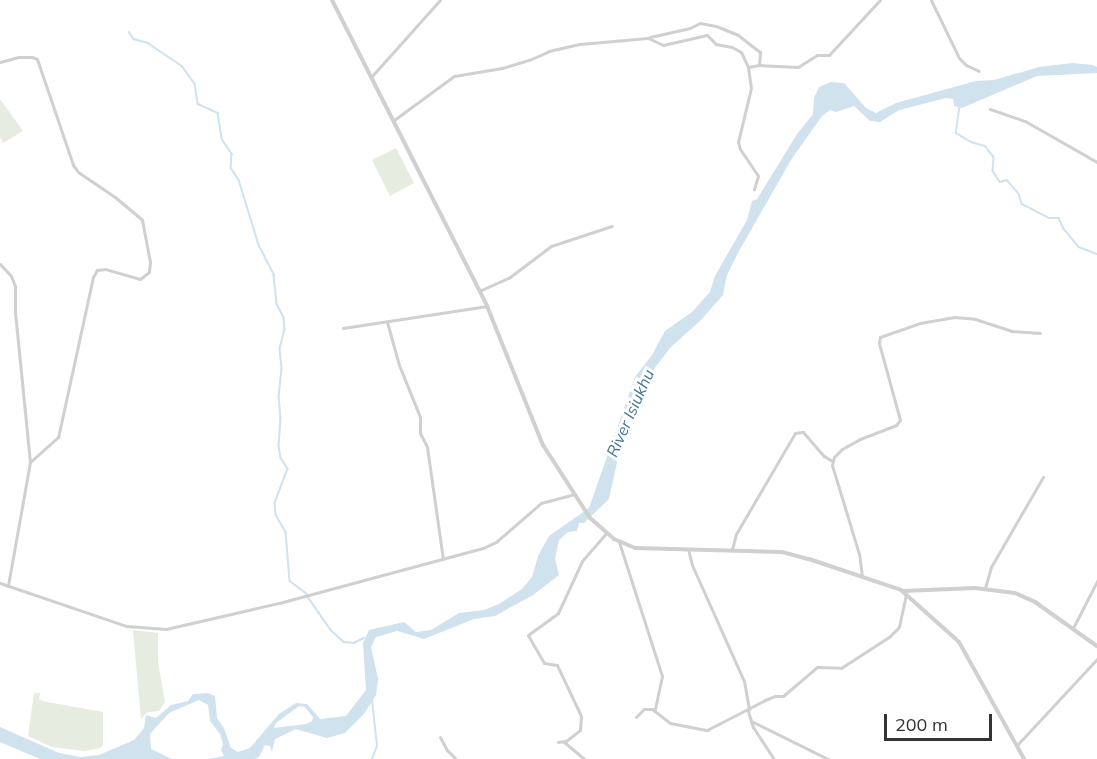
<!DOCTYPE html>
<html>
<head>
<meta charset="utf-8">
<style>
  body { margin:0 }
  #map { position:relative; width:1097px; height:759px; overflow:hidden; background:#fff; font-family:Mulish,sans-serif }
  div>[style] { position:absolute }
  .green>* { inset:0; background:#e6ecdf }
  .water>* { inset:0; background:#cfe2ee }
  .stream>* { height:1.5px; margin:-0.75px; padding:0 0.75px; transform-origin:0.75px; border-radius:0.75px; background:#cfe2ee }
  .minor>* { height:3px; margin:-1.5px; padding:0 1.5px; transform-origin:1.5px; border-radius:1.5px; background:#d0d0d0 }
  .tertiary>* { height:4px; margin:-2px; padding:0 2px; transform-origin:2px; border-radius:2px; background:#d0d0d0 }
  span { translate:-50% -50%; white-space:nowrap; text-align:center; line-height:1.15; -webkit-text-stroke:6px #fff; paint-order:stroke }
  .water-label { font-size:16px; color:#3f7597; font-style:italic }
  .scale { position:absolute; left:884px; top:714px; width:108px; height:27px; box-sizing:border-box; border:3px solid #333; border-top:0; padding-left:8px; font-size:18px; line-height:21px; white-space:nowrap; color:#333; -webkit-text-stroke:4px #fff; paint-order:stroke }
</style>
</head>
<body>
<div id="map">
  <div class="green">
    <i style="clip-path:polygon(0 99px,23px 131px,3px 143px,0 137px)"></i>
    <i style="clip-path:polygon(396px 148px,414px 183px,390px 196px,372px 160px)"></i>
    <i style="clip-path:polygon(133px 630px,158px 633px,158px 662px,165px 702px,159px 711px,148px 712px,141px 719px)"></i>
    <i style="clip-path:polygon(34px 693px,40px 693px,39px 699px,42px 701px,103px 712px,103px 745px,100px 748px,84px 751px,52px 747px,28px 736px)"></i>
  </div>
  <div class="water">
    <i style="clip-path:polygon(evenodd,1072px 63px,1093px 65px,1097px 67px,1097px 73px,1037px 76px,962px 108px,954px 106px,953px 99px,946px 98px,899px 110px,880px 122px,870px 121px,854px 106px,836px 112px,830px 110px,822px 116px,791px 160px,739px 251px,727px 275px,723px 295px,701px 320px,670px 348px,647px 378px,618px 437px,617px 463px,609px 499px,584px 523px,579px 523px,577px 531px,568px 532px,559px 540px,555px 559px,559px 575px,533px 595px,495px 616px,474px 619px,424px 639px,397px 631px,376px 637px,371px 647px,378px 679px,376px 695px,364px 714px,345px 733px,327px 738px,296px 729px,275px 739px,272px 752px,270px 746px,265px 745px,259px 757px,255px 759px,209px 759px,224px 756px,221px 750px,223px 744px,220px 734px,210px 721px,208px 705px,199px 700px,169px 713px,150px 734px,151px 749px,172px 759px,40px 759px,0 742px,0 727px,59px 753px,80px 757px,99px 755px,134px 740px,144px 728px,146px 715px,156px 718px,171px 705px,188px 701px,193px 694px,208px 693px,215px 696px,217px 718px,224px 728px,231px 748px,238px 752px,250px 748px,279px 714px,296px 703px,307px 704px,320px 719px,346px 716px,366px 690px,363px 643px,369px 630px,404px 622px,416px 632px,431px 630px,459px 613px,484px 610px,499px 604px,522px 589px,532px 577px,538px 556px,549px 536px,589px 508px,635px 377px,652px 355px,665px 331px,692px 312px,710px 292px,715px 276px,747px 220px,752px 201px,757px 199px,797px 134px,813px 114px,814px 98px,819px 87px,831px 82px,844px 83px,866px 108px,876px 113px,896px 103px,976px 81px,994px 80px,1039px 67px,1072px 63px,299px 706px,305px 707px,313px 717px,312px 721px,306px 724px,274px 728px,276px 723px,299px 706px)"></i>
  </div>
  <div class="stream">
    <i style="left:129px;top:32px;width:9px;rotate:54deg"></i>
    <i style="left:134px;top:39px;width:15px;rotate:16deg"></i>
    <i style="left:148px;top:43px;width:41px;rotate:34.1deg"></i>
    <i style="left:182px;top:66px;width:22px;rotate:54deg"></i>
    <i style="left:195px;top:84px;width:20px;rotate:81deg"></i>
    <i style="left:198px;top:104px;width:22px;rotate:24deg"></i>
    <i style="left:218px;top:113px;width:26px;rotate:81deg"></i>
    <i style="left:222px;top:139px;width:18px;rotate:56deg"></i>
    <i style="left:232px;top:154px;width:14px;rotate:94deg"></i>
    <i style="left:231px;top:168px;width:14px;rotate:56deg"></i>
    <i style="left:239px;top:180px;width:68px;rotate:72.9deg"></i>
    <i style="left:259px;top:245px;width:34px;rotate:63deg"></i>
    <i style="left:274px;top:275px;width:29px;rotate:84deg"></i>
    <i style="left:277px;top:304px;width:16px;rotate:63deg"></i>
    <i style="left:284px;top:318px;width:11px;rotate:85deg"></i>
    <i style="left:285px;top:329px;width:21px;rotate:104deg"></i>
    <i style="left:280px;top:349px;width:20px;rotate:84deg"></i>
    <i style="left:282px;top:369px;width:27px;rotate:96deg"></i>
    <i style="left:279px;top:396px;width:22px;rotate:85deg"></i>
    <i style="left:281px;top:418px;width:28px;rotate:94deg"></i>
    <i style="left:279px;top:446px;width:12px;rotate:81deg"></i>
    <i style="left:281px;top:458px;width:13px;rotate:58deg"></i>
    <i style="left:288px;top:469px;width:36px;rotate:111deg"></i>
    <i style="left:275px;top:503px;width:12px;rotate:85deg"></i>
    <i style="left:276px;top:515px;width:20px;rotate:60deg"></i>
    <i style="left:286px;top:532px;width:49px;rotate:85.3deg"></i>
    <i style="left:290px;top:581px;width:21px;rotate:37deg"></i>
    <i style="left:960px;top:106px;width:27px;rotate:98deg"></i>
    <i style="left:956px;top:133px;width:17px;rotate:31deg"></i>
    <i style="left:971px;top:142px;width:15px;rotate:16deg"></i>
    <i style="left:985px;top:146px;width:14px;rotate:51deg"></i>
    <i style="left:994px;top:157px;width:14px;rotate:94deg"></i>
    <i style="left:993px;top:171px;width:13px;rotate:58deg"></i>
    <i style="left:1000px;top:182px;width:7px;rotate:-16deg"></i>
    <i style="left:1007px;top:180px;width:18px;rotate:49deg"></i>
    <i style="left:1019px;top:194px;width:10px;rotate:73deg"></i>
    <i style="left:1022px;top:204px;width:30px;rotate:27deg"></i>
    <i style="left:1049px;top:218px;width:10px"></i>
    <i style="left:1059px;top:218px;width:12px;rotate:66deg"></i>
    <i style="left:1064px;top:229px;width:23px;rotate:50deg"></i>
    <i style="left:1079px;top:247px;width:19px;rotate:21deg"></i>
    <i style="left:308px;top:597px;width:40px;rotate:55.1deg"></i>
    <i style="left:331px;top:630px;width:18px;rotate:43deg"></i>
    <i style="left:344px;top:642px;width:10px;rotate:6deg"></i>
    <i style="left:354px;top:643px;width:11px;rotate:-27deg"></i>
    <i style="left:372px;top:759px;width:14px;rotate:-69deg"></i>
    <i style="left:377px;top:746px;width:45px;rotate:-96.3deg"></i>
  </div>
  <div class="minor">
    <i style="left:931px;top:0;width:64px;rotate:64.2deg"></i>
    <i style="left:959px;top:58px;width:10px;rotate:45deg"></i>
    <i style="left:966px;top:65px;width:14px;rotate:25deg"></i>
    <i style="left:650px;top:37px;width:41px;rotate:-12.7deg"></i>
    <i style="left:690px;top:28px;width:11px;rotate:-27deg"></i>
    <i style="left:700px;top:23px;width:16px;rotate:11deg"></i>
    <i style="left:716px;top:26px;width:24px;rotate:22deg"></i>
    <i style="left:738px;top:35px;width:28px;rotate:38deg"></i>
    <i style="left:760px;top:52px;width:13px;rotate:94deg"></i>
    <i style="left:0;top:62px;width:20px;rotate:-15deg"></i>
    <i style="left:19px;top:57px;width:13px"></i>
    <i style="left:32px;top:57px;width:5px;rotate:22deg"></i>
    <i style="left:37px;top:59px;width:112px;rotate:71.2deg"></i>
    <i style="left:73px;top:165px;width:9px;rotate:54deg"></i>
    <i style="left:78px;top:172px;width:45px;rotate:34deg"></i>
    <i style="left:115px;top:197px;width:35px;rotate:40deg"></i>
    <i style="left:142px;top:220px;width:43px;rotate:79.2deg"></i>
    <i style="left:150px;top:262px;width:10px;rotate:96deg"></i>
    <i style="left:149px;top:272px;width:11px;rotate:142deg"></i>
    <i style="left:140px;top:279px;width:35px;rotate:-164deg"></i>
    <i style="left:106px;top:269px;width:9px;rotate:174deg"></i>
    <i style="left:97px;top:270px;width:8px;rotate:120deg"></i>
    <i style="left:93px;top:277px;width:164px;rotate:102.3deg"></i>
    <i style="left:58px;top:437px;width:38px;rotate:138deg"></i>
    <i style="left:748px;top:67px;width:21px;rotate:82deg"></i>
    <i style="left:751px;top:88px;width:56px;rotate:103.5deg"></i>
    <i style="left:738px;top:142px;width:7px;rotate:74deg"></i>
    <i style="left:740px;top:149px;width:32px;rotate:56deg"></i>
    <i style="left:758px;top:176px;width:14px;rotate:107deg"></i>
    <i style="left:372px;top:76px;width:102px;rotate:-48.2deg"></i>
    <i style="left:990px;top:109px;width:37px;rotate:19deg"></i>
    <i style="left:1025px;top:121px;width:83px;rotate:29.7deg"></i>
    <i style="left:394px;top:120px;width:74px;rotate:-36.3deg"></i>
    <i style="left:454px;top:76px;width:49px;rotate:-9.5deg"></i>
    <i style="left:502px;top:68px;width:28px;rotate:-17deg"></i>
    <i style="left:529px;top:60px;width:22px;rotate:-24deg"></i>
    <i style="left:549px;top:51px;width:32px;rotate:-13deg"></i>
    <i style="left:580px;top:44px;width:68px;rotate:-5deg"></i>
    <i style="left:648px;top:38px;width:17px;rotate:25deg"></i>
    <i style="left:663px;top:45px;width:45px;rotate:-12.8deg"></i>
    <i style="left:707px;top:35px;width:13px;rotate:45deg"></i>
    <i style="left:716px;top:44px;width:16px;rotate:11deg"></i>
    <i style="left:732px;top:47px;width:10px;rotate:29deg"></i>
    <i style="left:741px;top:52px;width:17px;rotate:65deg"></i>
    <i style="left:748px;top:67px;width:11px;rotate:-10deg"></i>
    <i style="left:759px;top:65px;width:39px;rotate:3deg"></i>
    <i style="left:798px;top:67px;width:22px;rotate:-32deg"></i>
    <i style="left:817px;top:55px;width:12px"></i>
    <i style="left:829px;top:55px;width:75px;rotate:-47.2deg"></i>
    <i style="left:0;top:264px;width:16px;rotate:47deg"></i>
    <i style="left:11px;top:276px;width:11px;rotate:68deg"></i>
    <i style="left:15px;top:286px;width:26px;rotate:90deg"></i>
    <i style="left:15px;top:312px;width:151px;rotate:84.3deg"></i>
    <i style="left:30px;top:462px;width:126px;rotate:100.1deg"></i>
    <i style="left:479px;top:291px;width:34px;rotate:-24deg"></i>
    <i style="left:510px;top:277px;width:51px;rotate:-37.1deg"></i>
    <i style="left:551px;top:246px;width:64px;rotate:-18.2deg"></i>
    <i style="left:387px;top:322px;width:45px;rotate:74.4deg"></i>
    <i style="left:399px;top:365px;width:56px;rotate:68deg"></i>
    <i style="left:420px;top:417px;width:16px;rotate:90deg"></i>
    <i style="left:420px;top:433px;width:16px;rotate:63deg"></i>
    <i style="left:427px;top:447px;width:113px;rotate:81.9deg"></i>
    <i style="left:343px;top:328px;width:146px;rotate:-8.7deg"></i>
    <i style="left:619px;top:542px;width:141px;rotate:72.2deg"></i>
    <i style="left:662px;top:676px;width:34px;rotate:102deg"></i>
    <i style="left:688px;top:549px;width:16px;rotate:76deg"></i>
    <i style="left:692px;top:565px;width:127px;rotate:65.9deg"></i>
    <i style="left:744px;top:681px;width:29px;rotate:80deg"></i>
    <i style="left:732px;top:549px;width:16px;rotate:-75deg"></i>
    <i style="left:736px;top:534px;width:117px;rotate:-59.7deg"></i>
    <i style="left:795px;top:433px;width:8px;rotate:-7deg"></i>
    <i style="left:803px;top:432px;width:32px;rotate:49deg"></i>
    <i style="left:824px;top:456px;width:9px;rotate:32deg"></i>
    <i style="left:862px;top:577px;width:23px;rotate:-97deg"></i>
    <i style="left:859px;top:554px;width:93px;rotate:-106.9deg"></i>
    <i style="left:832px;top:465px;width:8px;rotate:-76deg"></i>
    <i style="left:834px;top:457px;width:11px;rotate:-45deg"></i>
    <i style="left:842px;top:449px;width:21px;rotate:-29deg"></i>
    <i style="left:860px;top:439px;width:39px;rotate:-21deg"></i>
    <i style="left:896px;top:425px;width:6px;rotate:-51deg"></i>
    <i style="left:900px;top:420px;width:80px;rotate:-105.3deg"></i>
    <i style="left:879px;top:343px;width:6px;rotate:-81deg"></i>
    <i style="left:880px;top:337px;width:42px;rotate:-19.3deg"></i>
    <i style="left:920px;top:323px;width:35px;rotate:-10deg"></i>
    <i style="left:954px;top:317px;width:21px;rotate:5deg"></i>
    <i style="left:975px;top:319px;width:38px;rotate:18deg"></i>
    <i style="left:1011px;top:331px;width:29px;rotate:4deg"></i>
    <i style="left:0;top:583px;width:133px;rotate:18.8deg"></i>
    <i style="left:126px;top:626px;width:40px;rotate:4.3deg"></i>
    <i style="left:166px;top:629px;width:116px;rotate:-13deg"></i>
    <i style="left:279px;top:603px;width:211px;rotate:-15.1deg"></i>
    <i style="left:483px;top:548px;width:14px;rotate:-25deg"></i>
    <i style="left:496px;top:542px;width:60px;rotate:-40.9deg"></i>
    <i style="left:541px;top:503px;width:34px;rotate:-15deg"></i>
    <i style="left:985px;top:588px;width:22px;rotate:-74deg"></i>
    <i style="left:991px;top:567px;width:104px;rotate:-60deg"></i>
    <i style="left:1073px;top:628px;width:53px;rotate:-62.9deg"></i>
    <i style="left:748px;top:711px;width:17px;rotate:73deg"></i>
    <i style="left:753px;top:727px;width:38px;rotate:57deg"></i>
    <i style="left:636px;top:717px;width:11px;rotate:-45deg"></i>
    <i style="left:644px;top:709px;width:8px"></i>
    <i style="left:652px;top:709px;width:23px;rotate:38deg"></i>
    <i style="left:670px;top:723px;width:38px;rotate:11deg"></i>
    <i style="left:707px;top:730px;width:65px;rotate:-27.3deg"></i>
    <i style="left:765px;top:700px;width:11px;rotate:-22deg"></i>
    <i style="left:775px;top:696px;width:8px"></i>
    <i style="left:783px;top:696px;width:45px;rotate:-40.5deg"></i>
    <i style="left:817px;top:667px;width:24px;rotate:2deg"></i>
    <i style="left:841px;top:668px;width:57px;rotate:-32.9deg"></i>
    <i style="left:889px;top:637px;width:14px;rotate:-45deg"></i>
    <i style="left:899px;top:627px;width:33px;rotate:-78deg"></i>
    <i style="left:751px;top:721px;width:86px;rotate:26.3deg"></i>
    <i style="left:440px;top:737px;width:15px;rotate:62deg"></i>
    <i style="left:447px;top:750px;width:13px;rotate:45deg"></i>
    <i style="left:558px;top:742px;width:8px;rotate:-7deg"></i>
    <i style="left:566px;top:741px;width:18px;rotate:-38deg"></i>
    <i style="left:580px;top:730px;width:14px;rotate:-86deg"></i>
    <i style="left:581px;top:716px;width:56px;rotate:-115.2deg"></i>
    <i style="left:557px;top:665px;width:13px;rotate:-171deg"></i>
    <i style="left:544px;top:663px;width:32px;rotate:-120deg"></i>
    <i style="left:528px;top:635px;width:37px;rotate:-36deg"></i>
    <i style="left:558px;top:613px;width:57px;rotate:-65.2deg"></i>
    <i style="left:582px;top:561px;width:37px;rotate:-49deg"></i>
    <i style="left:564px;top:742px;width:26px;rotate:40deg"></i>
    <i style="left:1018px;top:744px;width:116px;rotate:-47.1deg"></i>
  </div>
  <div class="tertiary">
    <i style="left:332px;top:0;width:343px;rotate:63.1deg"></i>
    <i style="left:487px;top:306px;width:150px;rotate:68.1deg"></i>
    <i style="left:543px;top:445px;width:87px;rotate:57.2deg"></i>
    <i style="left:590px;top:518px;width:32px;rotate:41deg"></i>
    <i style="left:614px;top:539px;width:23px;rotate:23deg"></i>
    <i style="left:635px;top:548px;width:147px;rotate:1.6deg"></i>
    <i style="left:782px;top:552px;width:28px;rotate:15deg"></i>
    <i style="left:809px;top:559px;width:97px;rotate:18.6deg"></i>
    <i style="left:901px;top:590px;width:78px;rotate:41.9deg"></i>
    <i style="left:959px;top:642px;width:134px;rotate:60.9deg"></i>
    <i style="left:903px;top:591px;width:72px;rotate:-2.4deg"></i>
    <i style="left:975px;top:588px;width:40px;rotate:7.1deg"></i>
    <i style="left:1015px;top:593px;width:22px;rotate:24deg"></i>
    <i style="left:1035px;top:602px;width:76px;rotate:35.4deg"></i>
  </div>
  <div class="water-label">
    <span style="left:630px;top:413px;rotate:-66deg">River Isiukhu</span>
  </div>
  <div class="scale">200 m</div>
</div>
</body>
</html>
